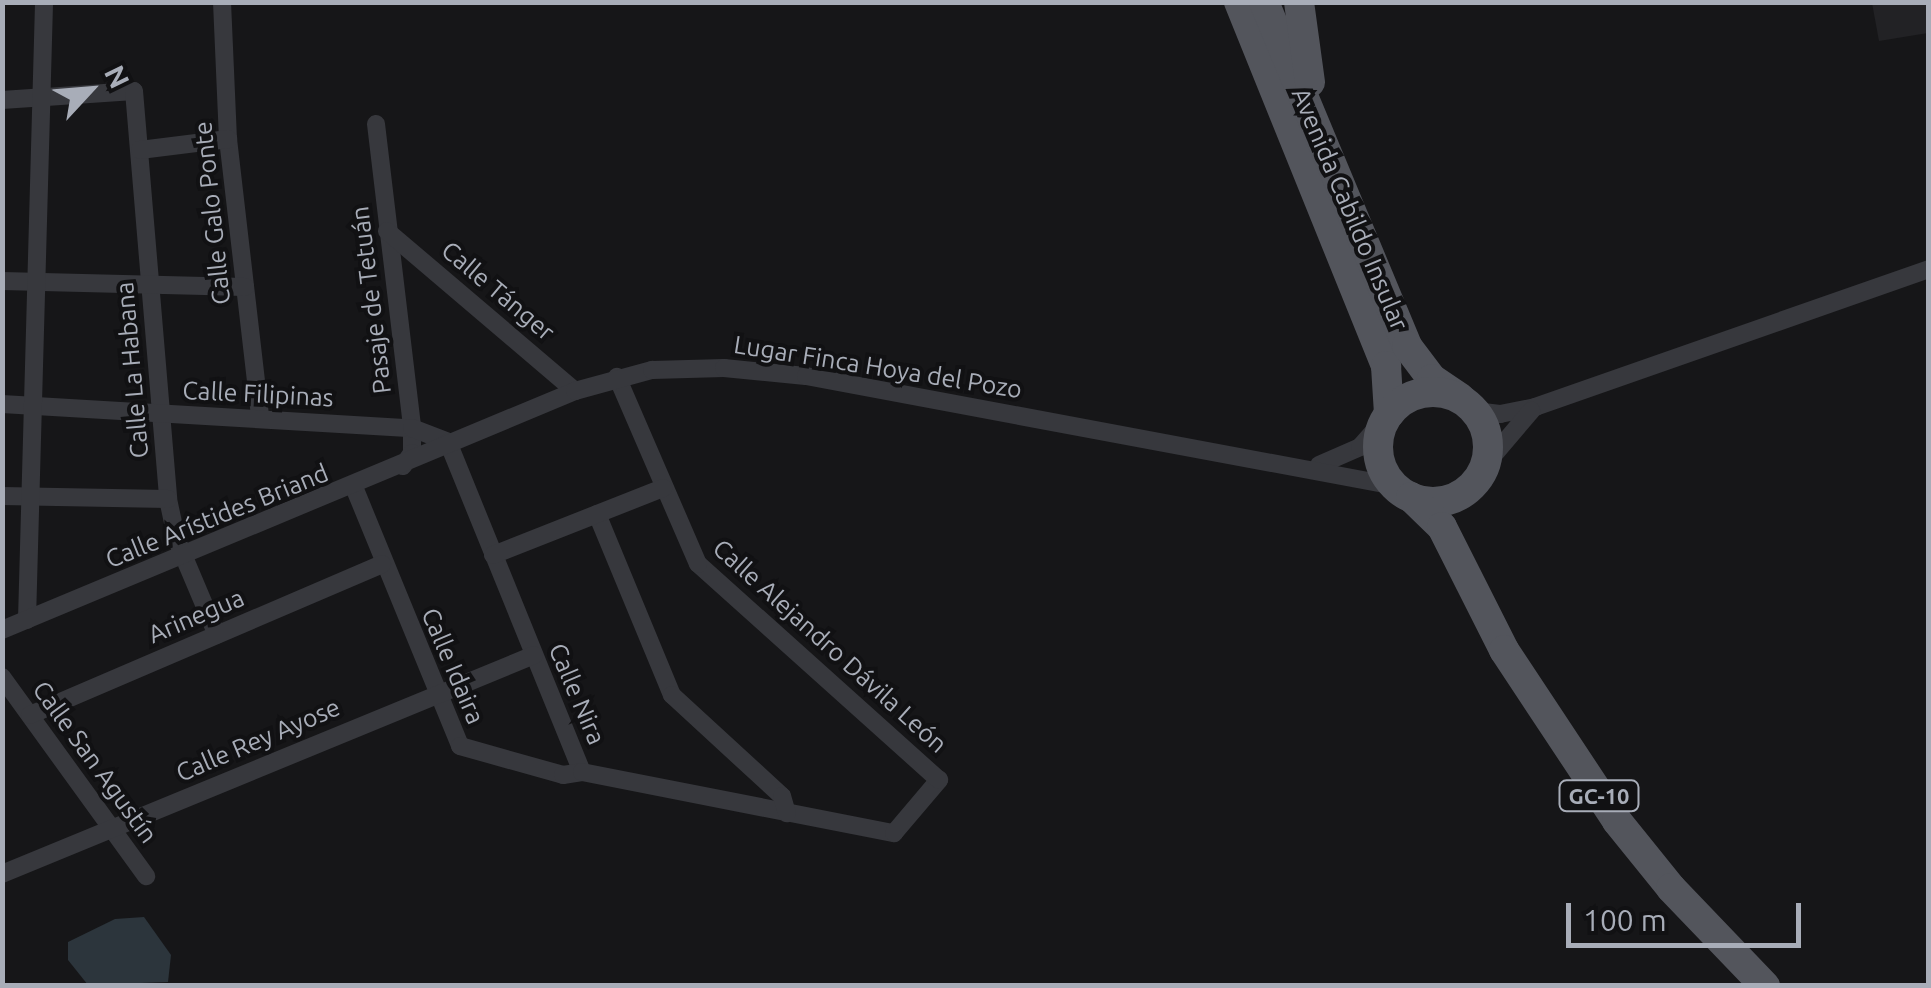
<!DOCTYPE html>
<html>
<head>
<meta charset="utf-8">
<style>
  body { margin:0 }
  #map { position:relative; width:1931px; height:988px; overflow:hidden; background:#161618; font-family:Ubuntu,sans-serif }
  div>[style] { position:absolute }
  .built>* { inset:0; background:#222225 }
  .water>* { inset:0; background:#2c353c }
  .minor>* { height:18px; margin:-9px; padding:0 9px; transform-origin:9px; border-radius:9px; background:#37383d }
  .primary>* { height:30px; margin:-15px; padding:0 15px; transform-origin:15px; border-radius:15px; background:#53555c }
  .primary>.ring { margin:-15px; padding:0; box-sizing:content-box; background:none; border:30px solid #53555c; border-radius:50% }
  span { translate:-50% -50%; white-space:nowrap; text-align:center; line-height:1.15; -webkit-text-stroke:8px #111113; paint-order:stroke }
  .shield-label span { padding:2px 8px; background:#111113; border:2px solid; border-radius:8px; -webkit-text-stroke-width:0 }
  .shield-label { font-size:22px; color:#a8adb8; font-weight:700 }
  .street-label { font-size:25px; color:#a8adb8 }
  .frame { position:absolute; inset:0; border:5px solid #a8adb8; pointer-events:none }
  .north { position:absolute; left:40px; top:40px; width:100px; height:100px; -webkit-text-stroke:8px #111113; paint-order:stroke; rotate:64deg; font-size:28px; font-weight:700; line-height:40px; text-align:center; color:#a8adb8 }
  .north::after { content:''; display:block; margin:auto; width:35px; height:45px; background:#a8adb8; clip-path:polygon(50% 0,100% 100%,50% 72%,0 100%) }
  .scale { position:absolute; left:1566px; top:903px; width:235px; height:45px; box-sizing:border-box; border:5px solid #a8adb8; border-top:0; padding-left:12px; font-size:30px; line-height:35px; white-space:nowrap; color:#a8adb8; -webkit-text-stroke:8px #111113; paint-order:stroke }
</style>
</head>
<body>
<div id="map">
  <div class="built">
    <i style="clip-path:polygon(1872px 3px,1928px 3px,1928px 33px,1879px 41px)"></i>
  </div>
  <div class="water">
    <i style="clip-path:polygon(144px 917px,171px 955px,168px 982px,88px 985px,68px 960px,68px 942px,115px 919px)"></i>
  </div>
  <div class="minor">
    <i style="left:222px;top:2px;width:137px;rotate:87.5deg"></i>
    <i style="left:228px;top:139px;width:280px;rotate:83.4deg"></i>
    <i style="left:2px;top:100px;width:132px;rotate:-3.9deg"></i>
    <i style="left:134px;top:91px;width:409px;rotate:85.2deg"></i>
    <i style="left:168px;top:499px;width:40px;rotate:78deg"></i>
    <i style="left:176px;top:538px;width:105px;rotate:67.1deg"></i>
    <i style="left:376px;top:124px;width:306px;rotate:83.2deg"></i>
    <i style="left:412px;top:428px;width:25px;rotate:90deg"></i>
    <i style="left:412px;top:453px;width:16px;rotate:125deg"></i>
    <i style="left:140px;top:150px;width:89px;rotate:-7.1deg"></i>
    <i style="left:387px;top:231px;width:247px;rotate:40.4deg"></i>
    <i style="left:2px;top:281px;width:243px;rotate:1.4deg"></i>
    <i style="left:2px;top:404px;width:411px;rotate:3.4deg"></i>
    <i style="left:412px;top:428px;width:39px;rotate:21deg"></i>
    <i style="left:1475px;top:411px;width:25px;rotate:7deg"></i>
    <i style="left:1500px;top:414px;width:36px;rotate:-11deg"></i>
    <i style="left:1535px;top:407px;width:417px;rotate:-19.3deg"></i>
    <i style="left:448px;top:442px;width:356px;rotate:67.9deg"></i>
    <i style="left:1486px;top:464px;width:70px;rotate:-49.7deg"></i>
    <i style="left:1319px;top:465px;width:45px;rotate:-23.7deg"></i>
    <i style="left:1360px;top:447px;width:44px;rotate:-48.7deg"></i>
    <i style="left:354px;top:487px;width:280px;rotate:67.7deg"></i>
    <i style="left:460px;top:746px;width:107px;rotate:15.7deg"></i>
    <i style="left:563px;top:775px;width:19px;rotate:-9deg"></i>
    <i style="left:582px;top:772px;width:318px;rotate:11.1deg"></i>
    <i style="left:894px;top:833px;width:70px;rotate:-49.7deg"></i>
    <i style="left:939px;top:780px;width:324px;rotate:-138.1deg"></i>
    <i style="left:698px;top:564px;width:204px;rotate:-113.4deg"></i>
    <i style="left:2px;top:496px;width:166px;rotate:1deg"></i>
    <i style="left:597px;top:514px;width:196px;rotate:67.5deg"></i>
    <i style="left:672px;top:695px;width:149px;rotate:42.6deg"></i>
    <i style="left:782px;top:796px;width:18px;rotate:74deg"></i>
    <i style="left:493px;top:555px;width:183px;rotate:-21.5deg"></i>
    <i style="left:27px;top:620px;width:618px;rotate:-88.42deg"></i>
    <i style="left:2px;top:630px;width:621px;rotate:-22.64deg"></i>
    <i style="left:575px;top:391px;width:80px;rotate:-15.3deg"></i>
    <i style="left:652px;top:370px;width:72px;rotate:-1.6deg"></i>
    <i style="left:724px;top:368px;width:82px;rotate:5.6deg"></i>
    <i style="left:806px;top:376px;width:599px;rotate:10.58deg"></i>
    <i style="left:2px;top:677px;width:246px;rotate:54.1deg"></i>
    <i style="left:30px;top:715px;width:383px;rotate:-23.2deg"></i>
    <i style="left:2px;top:874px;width:575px;rotate:-22.37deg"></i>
  </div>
  <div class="primary">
    <i style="left:1239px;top:2px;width:393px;rotate:68deg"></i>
    <i style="left:1386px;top:366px;width:48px;rotate:86.4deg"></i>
    <i style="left:1264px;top:2px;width:373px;rotate:67.4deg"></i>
    <i style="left:1407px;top:346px;width:41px;rotate:52.9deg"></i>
    <i style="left:1432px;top:379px;width:34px;rotate:34deg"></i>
    <i style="left:1299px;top:2px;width:81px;rotate:82.2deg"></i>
    <i class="ring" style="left:1378px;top:392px;width:80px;height:80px"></i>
    <i style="left:1411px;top:497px;width:43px;rotate:44.1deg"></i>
    <i style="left:1442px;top:527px;width:138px;rotate:63.2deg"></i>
    <i style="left:1504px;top:650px;width:205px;rotate:56.5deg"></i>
    <i style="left:1617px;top:821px;width:86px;rotate:51.1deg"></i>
    <i style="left:1671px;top:888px;width:136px;rotate:46.2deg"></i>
  </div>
  <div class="shield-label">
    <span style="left:1599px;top:796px">GC-10</span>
  </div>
  <div class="street-label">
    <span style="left:1350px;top:209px;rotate:67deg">Avenida Cabildo Insular</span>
    <span style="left:212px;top:213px;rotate:-96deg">Calle Galo Ponte</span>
    <span style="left:498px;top:291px;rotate:40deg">Calle Tánger</span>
    <span style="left:371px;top:300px;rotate:-97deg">Pasaje de Tetuán</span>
    <span style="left:878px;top:367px;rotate:9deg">Lugar Finca Hoya del Pozo</span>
    <span style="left:132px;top:370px;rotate:-95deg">Calle La Habana</span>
    <span style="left:258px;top:394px;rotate:3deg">Calle Filipinas</span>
    <span style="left:217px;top:516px;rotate:-22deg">Calle Arístides Briand</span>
    <span style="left:196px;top:616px;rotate:-23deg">Arinegua</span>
    <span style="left:830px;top:646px;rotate:42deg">Calle Alejandro Dávila León</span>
    <span style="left:453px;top:666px;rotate:67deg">Calle Idaira</span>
    <span style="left:577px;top:694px;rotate:67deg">Calle Nira</span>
    <span style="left:258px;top:740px;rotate:-23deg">Calle Rey Ayose</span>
    <span style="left:95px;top:762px;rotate:54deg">Calle San Agustín</span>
  </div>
  <div class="frame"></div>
  <div class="north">N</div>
  <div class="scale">100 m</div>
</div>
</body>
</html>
